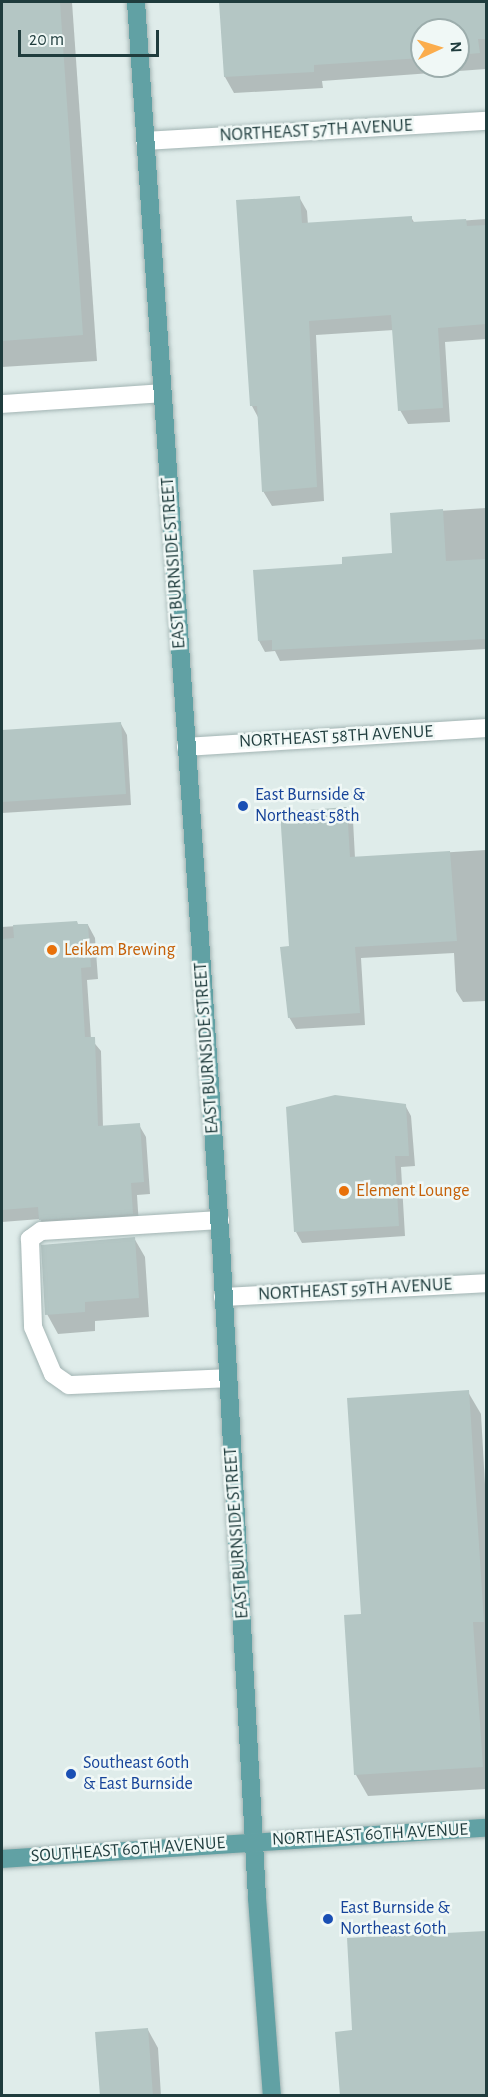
<!DOCTYPE html>
<html>
<head>
<meta charset="utf-8">
<style>
  body { margin:0 }
  #map { position:relative; width:488px; height:2097px; overflow:hidden; background:#dfecea; font-family:"Alegreya Sans",sans-serif }
  div>[style] { position:absolute }
  .shadow>* { inset:0; background:#0003 }
  .building>* { inset:0; background:#b4c6c4 }
  .roads { filter:drop-shadow(0 0 2px #a2b4b3) drop-shadow(0 0 2px #a2b4b3) }
  .minor>* { height:18px; margin:-9px; padding:0 9px; transform-origin:9px; border-radius:9px; background:#fff }
  .major>* { height:18px; margin:-9px; padding:0 9px; transform-origin:9px; border-radius:9px; background:#61a1a4 }
  .dots>* { width:16px; height:16px; translate:-50% -50%; box-sizing:border-box; border:3px solid #f0f8f6; border-radius:50% }
  span { translate:-50% -50%; white-space:nowrap; text-align:center; line-height:1.15; -webkit-text-stroke:5px #f0f8f6; paint-order:stroke }
  .street-label { font-size:18px; color:#1f3c3d }
  .transit-label { font-size:18px; color:#164399 }
  .left { translate:0 -50%; text-align:left }
  .food-label { font-size:18px; color:#c56008 }
  .frame { position:absolute; inset:0; border:3px solid #1f3c3d; pointer-events:none }
  .north { position:absolute; left:410px; top:18px; width:60px; height:60px; box-sizing:border-box; background:#f0f8f6; border:2px solid #9cadac; border-radius:50%; rotate:86deg; font-size:16px; font-weight:700; line-height:24px; text-align:center; color:#1f3c3d }
  .north::after { content:''; display:block; margin:auto; width:21px; height:27px; background:#fbad4d; clip-path:polygon(50% 0,100% 100%,50% 72%,0 100%) }
  .scale { position:absolute; left:18px; top:30px; width:141px; height:27px; box-sizing:border-box; border:3px solid #1f3c3d; border-top:0; padding-left:8px; font-size:18px; line-height:21px; white-space:nowrap; color:#1f3c3d; -webkit-text-stroke:4px #f0f8f6; paint-order:stroke }
</style>
</head>
<body>
<div id="map">
  <div class="shadow">
    <i style="clip-path:polygon(2px 2px,72px 2px,97px 361px,2px 367px)"></i>
    <i style="clip-path:polygon(evenodd,220px 2px,486px 2px,486px 69px,322px 81px,323px 88px,234px 93px,225px 77px,220px 2px,422px 30px,458px 30px,458px 66px,422px 66px,422px 30px)"></i>
    <i style="clip-path:polygon(299px 197px,307px 211px,308px 225px,411px 217px,415px 224px,486px 219px,486px 339px,445px 342px,450px 422px,408px 424px,400px 410px,394px 330px,316px 335px,324px 501px,272px 506px,263px 491px,259px 419px,252px 406px)"></i>
    <i style="clip-path:polygon(486px 508px,486px 649px,280px 661px,275px 651px,265px 652px,259px 641px,344px 565px,394px 555px,391px 514px)"></i>
    <i style="clip-path:polygon(121px 724px,127px 735px,131px 805px,2px 813px,2px 732px)"></i>
    <i style="clip-path:polygon(346px 808px,353px 820px,355px 858px,486px 850px,486px 1001px,463px 1002px,456px 991px,454px 953px,361px 958px,365px 1025px,296px 1029px,289px 1017px,291px 947px)"></i>
    <i style="clip-path:polygon(76px 922px,79px 926px,88px 925px,95px 938px,98px 979px,87px 980px,91px 1039px,101px 1051px,103px 1127px,139px 1125px,146px 1137px,150px 1194px,137px 1195px,139px 1226px,47px 1232px,40px 1219px,2px 1222px,2px 927px)"></i>
    <i style="clip-path:polygon(405px 1105px,411px 1116px,415px 1166px,401px 1167px,405px 1236px,302px 1243px,296px 1232px)"></i>
    <i style="clip-path:polygon(134px 1238px,145px 1257px,149px 1317px,95px 1321px,95px 1331px,58px 1334px,47px 1314px)"></i>
    <i style="clip-path:polygon(468px 1392px,481px 1414px,486px 1502px,486px 1789px,368px 1796px,356px 1775px,362px 1615px)"></i>
    <i style="clip-path:polygon(486px 1932px,486px 2096px,341px 2096px,354px 2032px,349px 1940px)"></i>
    <i style="clip-path:polygon(148px 2030px,158px 2048px,161px 2096px,101px 2096px)"></i>
  </div>
  <div class="building">
    <i style="clip-path:polygon(2px 2px,60px 2px,83px 335px,2px 341px)"></i>
    <i style="clip-path:polygon(219px 2px,486px 2px,486px 39px,478px 39px,480px 53px,458px 55px,458px 30px,422px 30px,422px 58px,314px 65px,314px 72px,224px 77px)"></i>
    <i style="clip-path:polygon(300px 196px,302px 223px,412px 216px,412px 222px,466px 219px,467px 226px,486px 225px,486px 324px,438px 328px,443px 408px,398px 411px,391px 315px,309px 321px,317px 487px,262px 492px,257px 406px,250px 406px,236px 200px)"></i>
    <i style="clip-path:polygon(443px 509px,446px 561px,486px 559px,486px 639px,272px 650px,272px 640px,258px 641px,253px 570px,342px 564px,342px 557px,392px 553px,390px 513px)"></i>
    <i style="clip-path:polygon(121px 722px,126px 794px,2px 802px,2px 730px)"></i>
    <i style="clip-path:polygon(347px 807px,350px 857px,450px 851px,457px 941px,355px 947px,360px 1013px,288px 1018px,280px 947px,289px 946px,280px 812px)"></i>
    <i style="clip-path:polygon(77px 921px,78px 924px,88px 924px,91px 967px,81px 968px,85px 1037px,95px 1037px,98px 1126px,140px 1123px,144px 1182px,131px 1183px,133px 1214px,39px 1220px,38px 1207px,2px 1210px,2px 939px,14px 938px,13px 925px)"></i>
    <i style="clip-path:polygon(335px 1095px,406px 1104px,409px 1156px,395px 1156px,399px 1226px,294px 1232px,286px 1107px)"></i>
    <i style="clip-path:polygon(135px 1237px,139px 1298px,85px 1302px,85px 1312px,45px 1315px,41px 1245px)"></i>
    <i style="clip-path:polygon(469px 1390px,484px 1622px,473px 1622px,483px 1767px,354px 1775px,344px 1615px,361px 1614px,347px 1398px)"></i>
    <i style="clip-path:polygon(486px 1931px,486px 2096px,340px 2096px,335px 2032px,352px 2030px,347px 1938px)"></i>
    <i style="clip-path:polygon(148px 2028px,153px 2096px,100px 2096px,95px 2032px)"></i>
  </div>
  <div class="roads">
    <div class="minor">
      <i style="left:145px;top:141px;width:342px;rotate:-3.4deg"></i>
      <i style="left:2px;top:404px;width:161px;rotate:-3.9deg"></i>
      <i style="left:186px;top:747px;width:301px;rotate:-3.6deg"></i>
      <i style="left:220px;top:1220px;width:179px;rotate:176.5deg"></i>
      <i style="left:41px;top:1231px;width:14px;rotate:144deg"></i>
      <i style="left:30px;top:1239px;width:88px;rotate:88deg"></i>
      <i style="left:33px;top:1327px;width:51px;rotate:66.9deg"></i>
      <i style="left:53px;top:1374px;width:19px;rotate:35deg"></i>
      <i style="left:69px;top:1385px;width:159px;rotate:-2.5deg"></i>
      <i style="left:223px;top:1297px;width:263px;rotate:-3deg"></i>
    </div>
    <div class="major">
      <i style="left:136px;top:2px;width:1246px;rotate:86.09deg"></i>
      <i style="left:221px;top:1245px;width:654px;rotate:86.84deg"></i>
      <i style="left:257px;top:1898px;width:199px;rotate:85.7deg"></i>
      <i style="left:2px;top:1859px;width:485px;rotate:-3.7deg"></i>
    </div>
  </div>
  <div class="dots">
    <i style="left:243px;top:806px;background:#1a4fb4"></i>
    <i style="left:52px;top:950px;background:#e8710a"></i>
    <i style="left:344px;top:1191px;background:#e8710a"></i>
    <i style="left:71px;top:1774px;background:#1a4fb4"></i>
    <i style="left:328px;top:1919px;background:#1a4fb4"></i>
  </div>
  <div class="street-label">
    <span style="left:316px;top:131px;rotate:-3deg">NORTHEAST 57TH AVENUE</span>
    <span style="left:174px;top:563px;rotate:-94deg">EAST BURNSIDE STREET</span>
    <span style="left:336px;top:737px;rotate:-3deg">NORTHEAST 58TH AVENUE</span>
    <span style="left:207px;top:1048px;rotate:-94deg">EAST BURNSIDE STREET</span>
    <span style="left:355px;top:1290px;rotate:-3deg">NORTHEAST 59TH AVENUE</span>
    <span style="left:237px;top:1533px;rotate:-94deg">EAST BURNSIDE STREET</span>
    <span style="left:370px;top:1835px;rotate:-3deg">NORTHEAST 60TH AVENUE</span>
    <span style="left:128px;top:1850px;rotate:-4deg">SOUTHEAST 60TH AVENUE</span>
  </div>
  <div class="transit-label">
    <span class="left" style="left:255px;top:806px">East Burnside &amp;<br>Northeast 58th</span>
    <span class="left" style="left:83px;top:1774px">Southeast 60th<br>&amp; East Burnside</span>
    <span class="left" style="left:340px;top:1919px">East Burnside &amp;<br>Northeast 60th</span>
  </div>
  <div class="food-label">
    <span class="left" style="left:64px;top:950px">Leikam Brewing</span>
    <span class="left" style="left:356px;top:1191px">Element Lounge</span>
  </div>
  <div class="frame"></div>
  <div class="north">N</div>
  <div class="scale">20 m</div>
</div>
</body>
</html>
